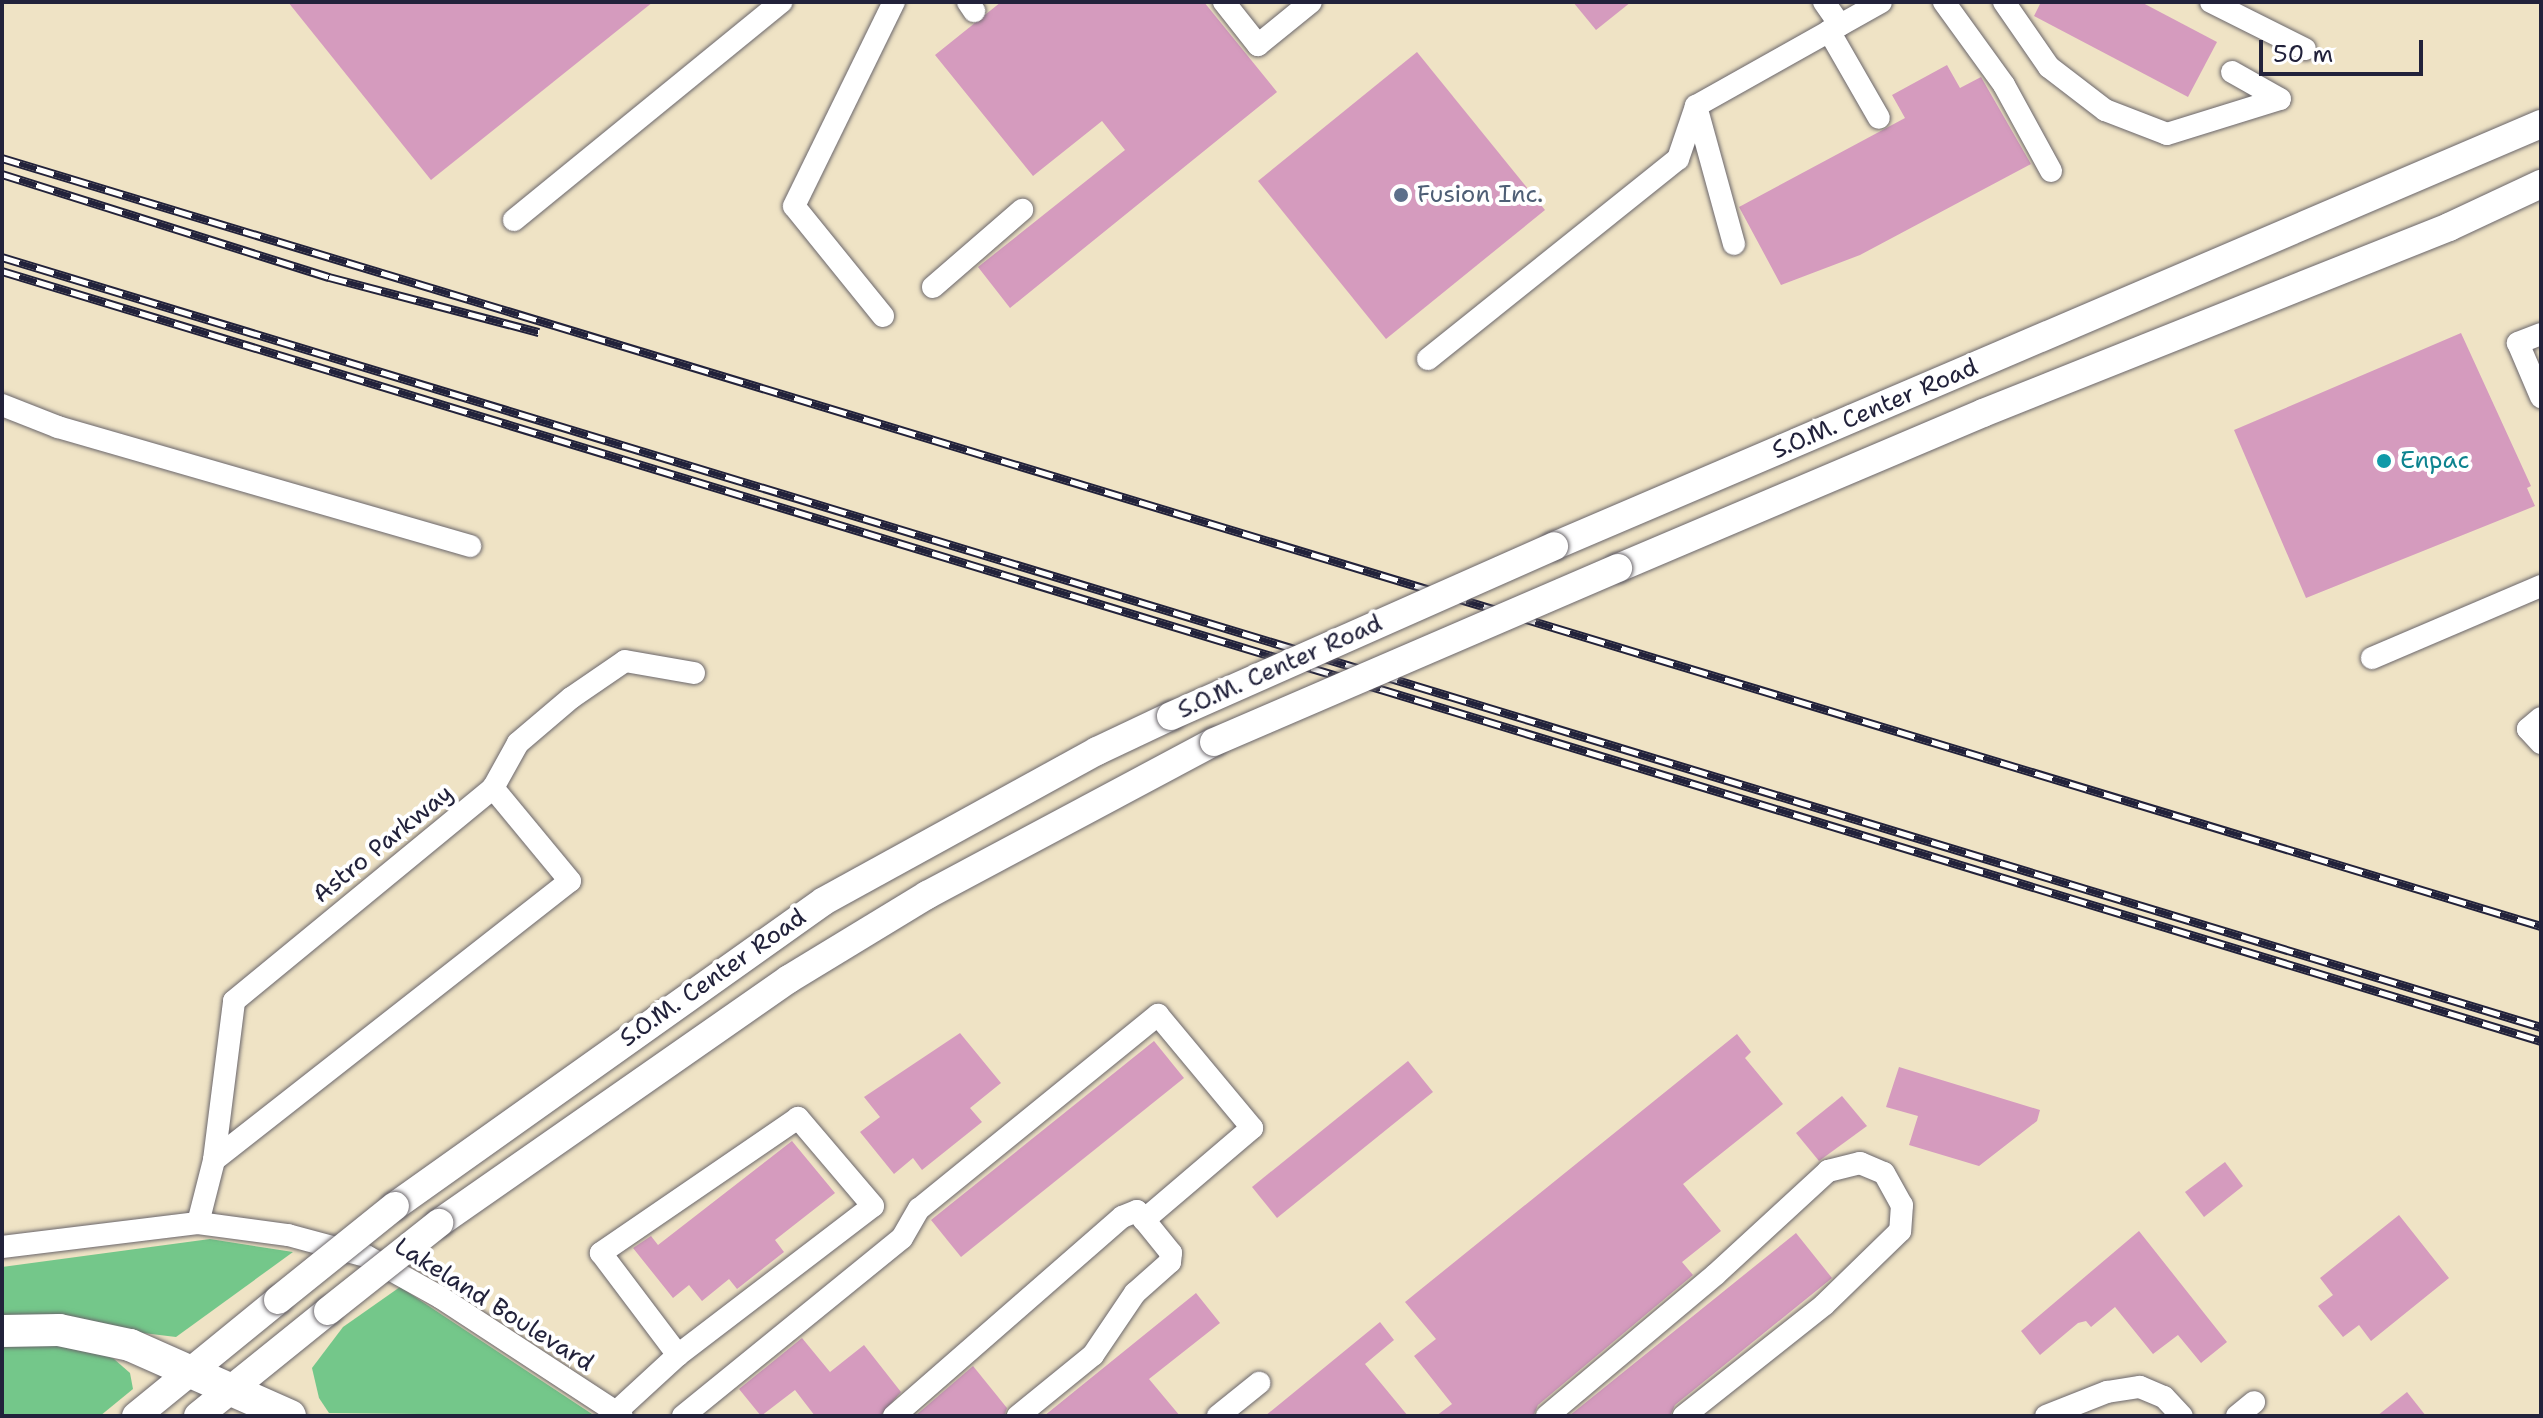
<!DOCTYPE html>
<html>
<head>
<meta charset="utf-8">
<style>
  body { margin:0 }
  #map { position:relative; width:2543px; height:1418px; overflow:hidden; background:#efe3c5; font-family:"Shantell Sans",sans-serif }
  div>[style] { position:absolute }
  .green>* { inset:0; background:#74c78a }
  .building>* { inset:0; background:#d59bbe }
  .roads { filter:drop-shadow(0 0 2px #6a666b) drop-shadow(0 0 2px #6a666b) }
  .minor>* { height:22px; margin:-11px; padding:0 11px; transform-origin:11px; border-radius:11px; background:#fff }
  .major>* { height:28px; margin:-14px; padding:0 14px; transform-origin:14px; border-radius:14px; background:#fff }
  .highway>* { height:32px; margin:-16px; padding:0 16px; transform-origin:16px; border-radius:16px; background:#fff }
  .rail>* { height:9px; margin-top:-4.5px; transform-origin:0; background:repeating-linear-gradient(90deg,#fff 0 18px,#22223b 0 36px); box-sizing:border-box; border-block:2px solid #22223b }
  .bridges { filter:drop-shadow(0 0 2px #6a666b) drop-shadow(0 0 2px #6a666b) }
  .major-bridge>* { height:28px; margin:-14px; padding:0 14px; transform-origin:14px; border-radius:14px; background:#fff }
  .dots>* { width:22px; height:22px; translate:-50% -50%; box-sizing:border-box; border:4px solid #fff; border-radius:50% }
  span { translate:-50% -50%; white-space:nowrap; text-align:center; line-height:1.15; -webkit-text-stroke:8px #fff; paint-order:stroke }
  .service-label { font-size:24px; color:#4e5e75 }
  .left { translate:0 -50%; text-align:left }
  .street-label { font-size:24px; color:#22223b }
  .culture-label { font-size:24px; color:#0d838f }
  .frame { position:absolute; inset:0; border:4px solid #22223b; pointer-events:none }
  .scale { position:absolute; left:2259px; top:40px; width:164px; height:36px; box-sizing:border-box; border:4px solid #22223b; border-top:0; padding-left:10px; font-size:24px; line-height:28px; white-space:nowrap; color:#22223b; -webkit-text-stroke:6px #fff; paint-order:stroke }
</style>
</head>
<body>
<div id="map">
  <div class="green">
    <i style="clip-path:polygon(210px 1239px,293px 1252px,176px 1337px,2px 1316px,2px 1267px)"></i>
    <i style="clip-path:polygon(400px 1287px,595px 1416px,329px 1413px,319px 1398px,312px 1368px,343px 1327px)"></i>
    <i style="clip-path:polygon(2px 1338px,91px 1348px,114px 1359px,130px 1373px,133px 1389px,100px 1416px,2px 1416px)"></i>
  </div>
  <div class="building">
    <i style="clip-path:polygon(288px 2px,653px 2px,431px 180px)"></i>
    <i style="clip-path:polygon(1001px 2px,1204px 2px,1277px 92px,1010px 308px,978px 267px,1125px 150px,1102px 121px,1033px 176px,935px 55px)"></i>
    <i style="clip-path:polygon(1573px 2px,1631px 2px,1596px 30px)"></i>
    <i style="clip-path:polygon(2041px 2px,2141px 2px,2217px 42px,2188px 97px,2034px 16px)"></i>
    <i style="clip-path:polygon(1417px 52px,1545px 210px,1386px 339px,1258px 181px)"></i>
    <i style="clip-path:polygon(1947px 65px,1960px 88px,1981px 77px,2031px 164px,1860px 255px,1781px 285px,1739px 207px,1905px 118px,1892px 95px)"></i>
    <i style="clip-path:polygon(2461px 333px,2531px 486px,2527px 488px,2535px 506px,2306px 598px,2234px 430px)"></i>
    <i style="clip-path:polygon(960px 1033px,1001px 1083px,970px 1108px,982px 1122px,922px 1170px,913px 1158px,894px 1174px,860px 1132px,880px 1117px,864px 1097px)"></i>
    <i style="clip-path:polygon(1737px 1034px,1751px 1052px,1745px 1058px,1783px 1104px,1683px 1184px,1721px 1231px,1682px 1262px,1693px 1275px,1538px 1405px,1533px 1416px,1436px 1416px,1452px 1404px,1414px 1356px,1436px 1339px,1405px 1302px)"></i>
    <i style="clip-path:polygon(1154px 1041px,1184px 1078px,961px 1257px,931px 1220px)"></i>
    <i style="clip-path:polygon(1408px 1061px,1433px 1092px,1277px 1218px,1252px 1187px)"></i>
    <i style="clip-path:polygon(1899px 1067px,2040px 1110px,2037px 1121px,1979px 1166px,1909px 1145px,1918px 1116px,1886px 1107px)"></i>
    <i style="clip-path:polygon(1842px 1096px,1867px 1126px,1819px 1161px,1796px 1133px)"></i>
    <i style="clip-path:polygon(792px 1141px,835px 1193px,775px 1240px,784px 1252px,737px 1289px,729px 1279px,702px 1301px,689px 1285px,673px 1298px,633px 1248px,651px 1236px,658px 1245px)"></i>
    <i style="clip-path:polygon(2225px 1162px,2243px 1186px,2204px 1217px,2185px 1192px)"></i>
    <i style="clip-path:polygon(2399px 1215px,2449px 1278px,2371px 1341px,2359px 1325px,2343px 1337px,2318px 1306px,2333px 1295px,2320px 1278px)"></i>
    <i style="clip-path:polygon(2139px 1231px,2227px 1342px,2201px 1363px,2178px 1335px,2153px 1354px,2115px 1307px,2091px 1327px,2086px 1321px,2078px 1323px,2040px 1355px,2021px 1331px)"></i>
    <i style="clip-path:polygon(1796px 1233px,1832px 1278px,1675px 1405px,1670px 1416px,1569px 1416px)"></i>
    <i style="clip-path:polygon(1196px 1293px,1220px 1323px,1149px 1379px,1180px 1416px,1044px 1416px)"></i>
    <i style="clip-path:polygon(1380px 1322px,1394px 1340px,1365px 1364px,1408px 1416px,1265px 1416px)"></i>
    <i style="clip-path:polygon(802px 1338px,830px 1372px,864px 1345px,901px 1392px,880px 1416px,815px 1416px,795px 1390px,761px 1416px,739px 1389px)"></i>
    <i style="clip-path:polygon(973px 1366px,1007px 1408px,1004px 1416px,915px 1416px)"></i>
    <i style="clip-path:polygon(2407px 1392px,2426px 1416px,2377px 1416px)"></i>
  </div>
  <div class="roads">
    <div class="minor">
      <i style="left:968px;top:2px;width:11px;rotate:56deg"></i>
      <i style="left:1224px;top:2px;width:55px;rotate:51.7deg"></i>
      <i style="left:1258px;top:45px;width:68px;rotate:-39.1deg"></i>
      <i style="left:1824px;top:2px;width:28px;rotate:55deg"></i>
      <i style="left:1944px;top:2px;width:102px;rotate:54.1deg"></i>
      <i style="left:2004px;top:85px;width:98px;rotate:61.3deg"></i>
      <i style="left:2004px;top:2px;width:79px;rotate:55.3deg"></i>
      <i style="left:2049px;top:67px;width:71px;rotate:37.5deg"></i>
      <i style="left:2105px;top:110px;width:66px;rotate:21.2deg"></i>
      <i style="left:2167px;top:134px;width:118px;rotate:-17.2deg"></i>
      <i style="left:2280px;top:99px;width:55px;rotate:-150.6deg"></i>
      <i style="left:2211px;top:2px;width:105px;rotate:26.6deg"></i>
      <i style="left:1829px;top:31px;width:100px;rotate:60.1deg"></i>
      <i style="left:1696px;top:106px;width:212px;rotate:-29.3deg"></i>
      <i style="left:1696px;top:106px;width:143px;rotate:74.6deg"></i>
      <i style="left:514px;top:220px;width:345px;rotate:-39.2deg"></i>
      <i style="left:933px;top:287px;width:118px;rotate:-40.9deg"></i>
      <i style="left:883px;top:316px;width:141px;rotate:-129deg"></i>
      <i style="left:794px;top:206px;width:227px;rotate:-63.9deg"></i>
      <i style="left:2541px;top:334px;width:25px;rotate:159deg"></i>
      <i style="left:2518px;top:343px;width:59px;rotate:66.9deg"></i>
      <i style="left:1428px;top:359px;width:320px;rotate:-38.7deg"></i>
      <i style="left:1678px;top:159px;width:56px;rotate:-71.2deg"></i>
      <i style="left:2px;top:405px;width:60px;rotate:21.4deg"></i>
      <i style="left:58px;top:427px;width:429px;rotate:16.1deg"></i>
      <i style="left:2372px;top:658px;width:184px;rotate:-23.1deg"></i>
      <i style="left:2541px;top:718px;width:17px;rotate:140deg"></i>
      <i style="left:2528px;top:729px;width:19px;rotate:47deg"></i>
      <i style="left:214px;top:1160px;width:160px;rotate:-82.8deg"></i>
      <i style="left:234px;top:1001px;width:335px;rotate:-39.4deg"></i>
      <i style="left:493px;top:788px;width:51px;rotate:-60.9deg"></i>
      <i style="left:518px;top:743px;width:70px;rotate:-40.3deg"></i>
      <i style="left:571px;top:698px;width:65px;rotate:-34.4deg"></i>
      <i style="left:625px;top:661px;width:70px;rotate:9.9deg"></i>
      <i style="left:198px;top:1223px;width:65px;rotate:-75.7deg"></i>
      <i style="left:214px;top:1160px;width:452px;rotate:-38.1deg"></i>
      <i style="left:570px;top:881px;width:121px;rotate:-129.6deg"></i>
      <i style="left:2px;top:1247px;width:197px;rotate:-7deg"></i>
      <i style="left:198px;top:1223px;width:91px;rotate:7.6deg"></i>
      <i style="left:288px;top:1235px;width:81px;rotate:15.1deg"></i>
      <i style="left:366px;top:1256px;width:85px;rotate:29deg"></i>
      <i style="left:440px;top:1297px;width:217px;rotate:33.2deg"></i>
      <i style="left:616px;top:1412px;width:84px;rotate:-42.6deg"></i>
      <i style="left:678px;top:1355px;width:245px;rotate:-37.4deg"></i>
      <i style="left:873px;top:1206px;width:116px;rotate:-130.4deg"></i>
      <i style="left:798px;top:1118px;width:239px;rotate:145.6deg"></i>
      <i style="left:601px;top:1253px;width:128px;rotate:53deg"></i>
      <i style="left:683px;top:1416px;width:282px;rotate:-39.1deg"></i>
      <i style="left:902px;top:1238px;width:34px;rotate:-60deg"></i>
      <i style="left:919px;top:1209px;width:308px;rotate:-39.1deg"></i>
      <i style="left:1158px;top:1015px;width:147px;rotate:50.2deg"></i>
      <i style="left:1252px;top:1128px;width:142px;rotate:139.6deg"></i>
      <i style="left:894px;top:1416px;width:303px;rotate:-41.1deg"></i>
      <i style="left:1122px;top:1217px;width:16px;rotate:-22deg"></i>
      <i style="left:1137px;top:1211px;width:54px;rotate:51deg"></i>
      <i style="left:1171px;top:1253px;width:9px;rotate:96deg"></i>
      <i style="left:1170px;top:1262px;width:47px;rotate:138.5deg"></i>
      <i style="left:1135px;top:1293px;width:75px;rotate:124.1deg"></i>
      <i style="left:1093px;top:1355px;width:97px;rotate:140.9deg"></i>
      <i style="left:1218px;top:1416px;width:53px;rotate:-38.8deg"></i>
      <i style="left:1547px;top:1416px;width:219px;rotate:-40deg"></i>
      <i style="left:1715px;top:1275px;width:154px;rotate:-42.6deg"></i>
      <i style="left:1828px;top:1171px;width:33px;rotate:-14deg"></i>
      <i style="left:1860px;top:1163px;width:26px;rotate:23deg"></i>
      <i style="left:1884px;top:1173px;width:37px;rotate:61deg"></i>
      <i style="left:1902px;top:1205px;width:26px;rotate:94deg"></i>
      <i style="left:1900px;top:1231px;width:106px;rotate:135.8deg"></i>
      <i style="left:1824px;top:1305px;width:179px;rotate:141.6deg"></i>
      <i style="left:2046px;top:1416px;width:66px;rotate:-21.5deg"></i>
      <i style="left:2107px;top:1392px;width:33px;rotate:-9deg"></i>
      <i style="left:2140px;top:1387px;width:26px;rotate:23deg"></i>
      <i style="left:2164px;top:1397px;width:26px;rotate:47deg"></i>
      <i style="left:2237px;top:1416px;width:22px;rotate:-39deg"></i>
    </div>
    <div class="major">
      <i style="left:1554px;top:546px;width:1073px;rotate:-23.15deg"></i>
      <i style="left:1618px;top:568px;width:397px;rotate:-23deg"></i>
      <i style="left:1983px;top:413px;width:502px;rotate:-21.76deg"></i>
      <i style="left:2449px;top:227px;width:102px;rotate:-25.1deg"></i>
      <i style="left:395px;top:1206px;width:526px;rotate:-35.41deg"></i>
      <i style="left:824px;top:901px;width:311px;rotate:-28.8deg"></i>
      <i style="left:1097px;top:751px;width:82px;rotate:-25.3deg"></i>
      <i style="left:439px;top:1223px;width:427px;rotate:-34.9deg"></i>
      <i style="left:789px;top:979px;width:162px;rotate:-31.3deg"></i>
      <i style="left:927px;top:895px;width:325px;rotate:-28.1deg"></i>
      <i style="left:136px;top:1416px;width:183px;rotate:-39.2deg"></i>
      <i style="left:198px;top:1416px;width:167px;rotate:-38.9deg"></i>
    </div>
    <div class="highway">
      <i style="left:2px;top:1331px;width:57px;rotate:-1deg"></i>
      <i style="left:59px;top:1330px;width:73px;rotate:11.9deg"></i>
      <i style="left:130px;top:1345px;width:175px;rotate:23.9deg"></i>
    </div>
  </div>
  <div class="rail">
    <i style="left:2px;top:158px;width:2653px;rotate:16.83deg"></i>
    <i style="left:2px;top:174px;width:343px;rotate:17.5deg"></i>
    <i style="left:329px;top:277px;width:217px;rotate:14.7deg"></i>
    <i style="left:2px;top:257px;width:2653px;rotate:16.87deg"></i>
    <i style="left:2px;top:271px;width:2653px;rotate:16.87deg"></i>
  </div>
  <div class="bridges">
    <div class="major-bridge">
      <i style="left:1171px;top:716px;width:419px;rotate:-23.9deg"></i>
      <i style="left:1214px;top:742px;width:440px;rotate:-23.3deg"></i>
      <i style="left:278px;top:1300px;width:150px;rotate:-38.8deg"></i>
      <i style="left:328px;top:1311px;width:142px;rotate:-38.4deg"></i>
    </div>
  </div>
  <div class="dots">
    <i style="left:1401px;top:195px;background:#5c6f8a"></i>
    <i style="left:2384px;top:461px;background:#0f9aa8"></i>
  </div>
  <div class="service-label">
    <span class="left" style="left:1417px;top:195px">Fusion Inc.</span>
  </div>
  <div class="street-label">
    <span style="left:1875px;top:409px;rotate:-23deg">S.O.M. Center Road</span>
    <span style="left:1280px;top:667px;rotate:-24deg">S.O.M. Center Road</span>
    <span style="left:383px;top:844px;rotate:-39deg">Astro Parkway</span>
    <span style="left:713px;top:978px;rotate:-35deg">S.O.M. Center Road</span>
    <span style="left:494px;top:1305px;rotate:32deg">Lakeland Boulevard</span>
  </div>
  <div class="culture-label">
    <span class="left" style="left:2400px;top:461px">Enpac</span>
  </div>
  <div class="frame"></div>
  <div class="scale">50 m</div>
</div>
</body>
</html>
